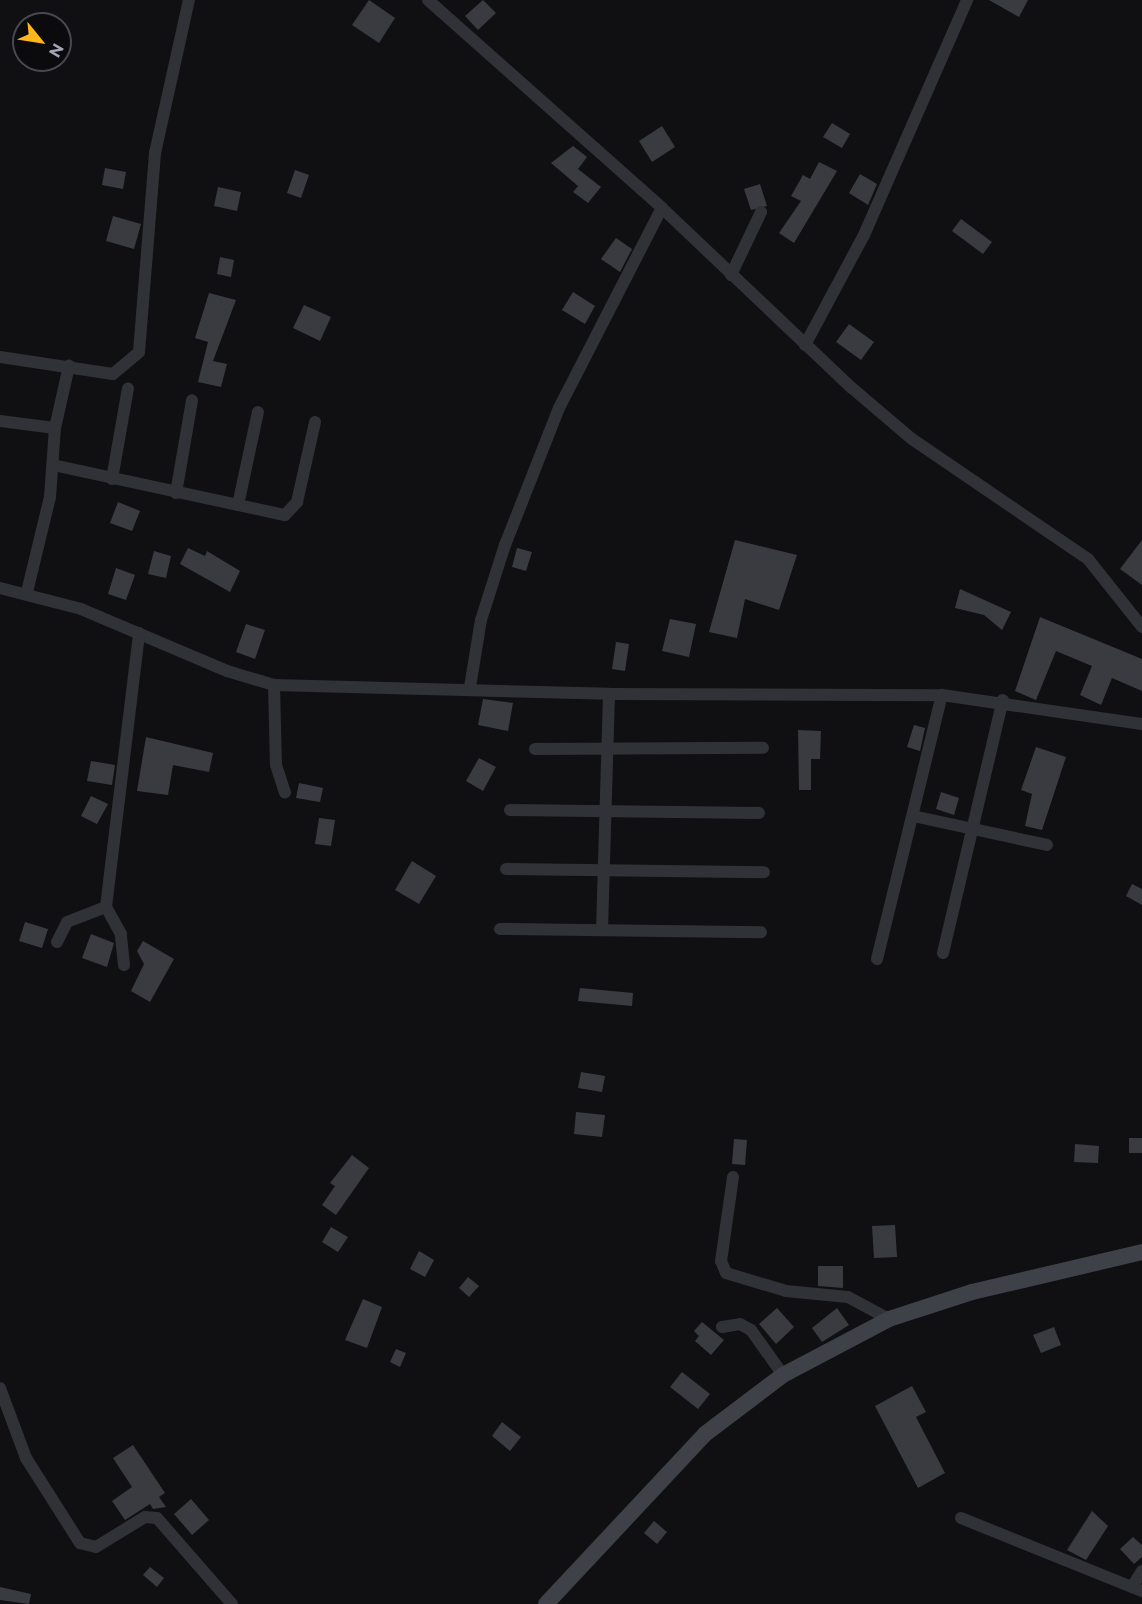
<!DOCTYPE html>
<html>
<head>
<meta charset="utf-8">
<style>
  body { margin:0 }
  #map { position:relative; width:1142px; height:1604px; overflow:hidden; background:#101012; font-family:Montserrat,sans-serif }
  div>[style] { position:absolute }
  .building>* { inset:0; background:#3a3b40 }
  .street>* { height:12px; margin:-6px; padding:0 6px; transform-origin:6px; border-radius:6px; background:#313237 }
  .secondary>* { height:16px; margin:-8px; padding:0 8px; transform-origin:8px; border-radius:8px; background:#3f4148 }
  span { translate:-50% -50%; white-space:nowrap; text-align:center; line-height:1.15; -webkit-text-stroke:6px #0b0b0d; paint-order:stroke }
  .north { position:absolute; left:12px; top:12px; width:60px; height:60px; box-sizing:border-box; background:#0b0b0d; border:2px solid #474950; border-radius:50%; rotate:120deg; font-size:16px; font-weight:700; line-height:24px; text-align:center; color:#a0a6b4 }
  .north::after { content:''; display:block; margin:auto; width:21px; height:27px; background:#ffb61b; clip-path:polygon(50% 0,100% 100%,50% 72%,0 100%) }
</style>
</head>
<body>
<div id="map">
  <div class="building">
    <i style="clip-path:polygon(369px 0,395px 18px,379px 43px,352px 25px)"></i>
    <i style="clip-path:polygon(483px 0,496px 13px,478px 30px,465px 16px)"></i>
    <i style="clip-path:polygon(989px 0,1028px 0,1019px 17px)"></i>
    <i style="clip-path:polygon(832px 123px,850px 134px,842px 148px,823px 137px)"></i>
    <i style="clip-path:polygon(662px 126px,675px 147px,652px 162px,639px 141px)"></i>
    <i style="clip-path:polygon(573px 146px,587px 157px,578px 169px,601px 187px,588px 203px,573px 192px,578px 186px,551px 163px)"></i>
    <i style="clip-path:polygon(819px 162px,837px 171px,794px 243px,779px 233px,801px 201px,791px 196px,803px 175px,810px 179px)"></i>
    <i style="clip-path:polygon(105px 168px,126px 172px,123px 189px,102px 185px)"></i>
    <i style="clip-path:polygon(295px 170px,309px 175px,301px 198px,287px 193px)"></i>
    <i style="clip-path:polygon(860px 174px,877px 184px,868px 205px,849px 193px)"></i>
    <i style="clip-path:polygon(760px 184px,767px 206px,751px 210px,744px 189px)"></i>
    <i style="clip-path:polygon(218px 187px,241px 192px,237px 211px,214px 206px)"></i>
    <i style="clip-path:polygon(113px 216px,141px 224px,134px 249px,106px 241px)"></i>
    <i style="clip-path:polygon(961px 219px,992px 242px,983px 254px,952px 231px)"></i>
    <i style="clip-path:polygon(616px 238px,632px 249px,620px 272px,601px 259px)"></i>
    <i style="clip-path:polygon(220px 257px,234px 260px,231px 277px,217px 274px)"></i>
    <i style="clip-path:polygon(573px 292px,595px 306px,585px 324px,562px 310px)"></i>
    <i style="clip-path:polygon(209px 293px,236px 300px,213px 361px,227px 364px,221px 387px,198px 382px,208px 342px,195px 338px)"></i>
    <i style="clip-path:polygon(304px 305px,331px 317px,320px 341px,293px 328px)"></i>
    <i style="clip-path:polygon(849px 324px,874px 342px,861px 360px,836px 342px)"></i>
    <i style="clip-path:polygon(118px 502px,140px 511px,132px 531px,110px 523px)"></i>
    <i style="clip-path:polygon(735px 540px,797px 555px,779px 610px,745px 599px,737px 638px,709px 632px)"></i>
    <i style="clip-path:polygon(1142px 540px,1142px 585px,1120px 569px)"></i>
    <i style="clip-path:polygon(188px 548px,205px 556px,207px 551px,240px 571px,230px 592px,180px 564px)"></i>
    <i style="clip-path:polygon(517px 548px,532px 552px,526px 571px,512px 567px)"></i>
    <i style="clip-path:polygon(154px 551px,171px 556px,166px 578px,148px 574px)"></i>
    <i style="clip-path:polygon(116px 568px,135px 575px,126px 600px,108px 594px)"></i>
    <i style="clip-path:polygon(960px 589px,1011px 612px,1002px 630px,984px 615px,955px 608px)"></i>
    <i style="clip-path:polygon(1040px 617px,1142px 659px,1142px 691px,1112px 678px,1101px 705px,1080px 695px,1092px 666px,1056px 651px,1036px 700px,1015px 691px)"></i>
    <i style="clip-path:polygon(670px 619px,696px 624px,689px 657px,662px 651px)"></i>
    <i style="clip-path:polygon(246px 624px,265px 630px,255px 659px,236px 652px)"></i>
    <i style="clip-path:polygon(616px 642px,629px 644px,625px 671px,612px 669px)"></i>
    <i style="clip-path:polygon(483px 699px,513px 703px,508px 731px,478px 725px)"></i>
    <i style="clip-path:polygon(914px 725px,925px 728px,920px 751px,907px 747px)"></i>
    <i style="clip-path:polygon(798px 730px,821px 731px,820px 759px,811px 759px,811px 790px,799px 790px)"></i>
    <i style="clip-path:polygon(146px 737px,213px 753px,209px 772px,173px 765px,168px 795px,137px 791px)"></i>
    <i style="clip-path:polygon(1036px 747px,1066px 757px,1042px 830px,1025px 826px,1032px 794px,1021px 790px)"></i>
    <i style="clip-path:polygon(479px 758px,496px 767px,483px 791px,466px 781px)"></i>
    <i style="clip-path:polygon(91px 761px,115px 765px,112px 785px,87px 781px)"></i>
    <i style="clip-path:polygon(299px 783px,323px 788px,320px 802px,296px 798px)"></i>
    <i style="clip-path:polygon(941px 792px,959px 798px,954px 815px,936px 809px)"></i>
    <i style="clip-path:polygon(91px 796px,108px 804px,97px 824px,81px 816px)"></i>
    <i style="clip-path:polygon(319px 818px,335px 820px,331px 846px,315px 844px)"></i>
    <i style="clip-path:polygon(412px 861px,436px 876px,419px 904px,395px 890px)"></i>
    <i style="clip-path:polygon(1132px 884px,1142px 889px,1142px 905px,1126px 896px)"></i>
    <i style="clip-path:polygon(25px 922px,48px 929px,42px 948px,19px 941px)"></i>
    <i style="clip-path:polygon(91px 934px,114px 943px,107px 967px,82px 958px)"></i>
    <i style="clip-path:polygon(143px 941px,174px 959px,150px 1002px,131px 991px,144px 964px,137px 951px)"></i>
    <i style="clip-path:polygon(580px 988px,633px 993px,632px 1006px,578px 1001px)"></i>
    <i style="clip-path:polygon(581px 1072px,605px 1076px,602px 1092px,578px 1088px)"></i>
    <i style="clip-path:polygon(576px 1112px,605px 1115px,602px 1137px,574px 1134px)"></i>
    <i style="clip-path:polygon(1129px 1138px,1142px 1138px,1142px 1153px,1129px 1153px)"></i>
    <i style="clip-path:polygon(734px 1139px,747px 1140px,745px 1165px,732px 1164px)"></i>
    <i style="clip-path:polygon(1075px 1144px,1099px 1146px,1098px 1163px,1074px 1162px)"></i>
    <i style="clip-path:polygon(352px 1155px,369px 1168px,336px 1215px,322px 1205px,335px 1186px,330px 1183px)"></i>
    <i style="clip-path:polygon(895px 1225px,897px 1257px,874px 1258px,872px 1226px)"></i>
    <i style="clip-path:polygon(331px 1227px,348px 1237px,338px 1252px,322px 1242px)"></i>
    <i style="clip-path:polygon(419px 1251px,434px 1260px,425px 1277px,410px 1269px)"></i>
    <i style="clip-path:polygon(818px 1266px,843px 1266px,843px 1288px,818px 1286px)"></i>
    <i style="clip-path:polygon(468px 1277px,479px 1286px,469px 1297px,459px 1288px)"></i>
    <i style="clip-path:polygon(363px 1299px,382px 1307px,367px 1348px,345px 1340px)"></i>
    <i style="clip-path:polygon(777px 1308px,794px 1327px,776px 1344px,759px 1324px)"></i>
    <i style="clip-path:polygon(837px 1308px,849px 1325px,822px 1342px,812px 1328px)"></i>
    <i style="clip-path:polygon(702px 1322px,724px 1340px,711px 1355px,695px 1341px,699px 1336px,694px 1331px)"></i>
    <i style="clip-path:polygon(1054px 1327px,1061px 1345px,1041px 1353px,1033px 1335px)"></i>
    <i style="clip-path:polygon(396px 1349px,406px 1353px,400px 1367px,390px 1362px)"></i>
    <i style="clip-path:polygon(682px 1372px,710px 1394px,698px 1409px,670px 1387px)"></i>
    <i style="clip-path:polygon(912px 1386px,926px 1412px,916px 1417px,945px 1473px,918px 1488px,875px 1406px)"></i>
    <i style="clip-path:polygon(502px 1422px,521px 1437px,510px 1451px,492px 1436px)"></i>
    <i style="clip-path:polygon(133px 1445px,165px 1493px,159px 1497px,166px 1507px,153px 1509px,150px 1504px,125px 1520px,112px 1501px,132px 1487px,113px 1458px)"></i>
    <i style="clip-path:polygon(191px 1499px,209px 1520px,192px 1535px,174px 1514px)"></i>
    <i style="clip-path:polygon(1092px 1511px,1108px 1526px,1086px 1560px,1067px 1550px)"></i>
    <i style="clip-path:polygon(654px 1521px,667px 1532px,657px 1544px,644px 1533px)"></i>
    <i style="clip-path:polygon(1133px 1537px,1142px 1545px,1142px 1557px,1134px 1564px,1120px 1549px)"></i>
    <i style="clip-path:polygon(150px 1567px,164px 1578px,157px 1587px,143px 1575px)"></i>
    <i style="clip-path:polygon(0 1587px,31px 1594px,29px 1604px,0 1600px)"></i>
  </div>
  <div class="street">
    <i style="left:428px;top:0;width:313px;rotate:41.6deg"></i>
    <i style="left:662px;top:208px;width:262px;rotate:43.5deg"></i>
    <i style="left:852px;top:388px;width:79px;rotate:40.4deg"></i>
    <i style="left:912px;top:439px;width:213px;rotate:34.3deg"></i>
    <i style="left:1088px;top:559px;width:87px;rotate:51.5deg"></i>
    <i style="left:731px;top:275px;width:70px;rotate:-64.5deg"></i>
    <i style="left:805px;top:345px;width:125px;rotate:-61.8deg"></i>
    <i style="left:864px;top:235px;width:257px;rotate:-66.3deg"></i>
    <i style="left:0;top:357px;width:114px;rotate:8.6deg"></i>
    <i style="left:113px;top:374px;width:34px;rotate:-40deg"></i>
    <i style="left:139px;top:352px;width:200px;rotate:-85.4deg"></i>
    <i style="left:155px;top:153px;width:157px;rotate:-77.5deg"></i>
    <i style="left:0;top:421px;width:55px;rotate:7.3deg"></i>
    <i style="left:53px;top:465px;width:237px;rotate:12.2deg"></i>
    <i style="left:285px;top:515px;width:18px;rotate:-47deg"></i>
    <i style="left:297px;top:502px;width:82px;rotate:-77.3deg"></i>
    <i style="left:112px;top:479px;width:92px;rotate:-80deg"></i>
    <i style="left:176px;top:493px;width:94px;rotate:-80.2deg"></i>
    <i style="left:238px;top:505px;width:95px;rotate:-77.9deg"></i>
    <i style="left:0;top:588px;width:84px;rotate:14.5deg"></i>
    <i style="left:81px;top:609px;width:159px;rotate:23deg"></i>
    <i style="left:227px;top:671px;width:49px;rotate:16.6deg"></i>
    <i style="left:274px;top:685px;width:335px;rotate:1.5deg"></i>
    <i style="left:609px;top:694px;width:333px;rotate:0.2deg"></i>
    <i style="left:942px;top:695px;width:202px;rotate:8.3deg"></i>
    <i style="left:27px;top:592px;width:98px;rotate:-76.4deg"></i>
    <i style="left:50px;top:497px;width:69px;rotate:-85.9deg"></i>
    <i style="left:55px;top:428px;width:64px;rotate:-77.3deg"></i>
    <i style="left:274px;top:685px;width:80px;rotate:88.6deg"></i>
    <i style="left:276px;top:765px;width:29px;rotate:72deg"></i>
    <i style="left:470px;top:687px;width:68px;rotate:-80.7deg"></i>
    <i style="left:481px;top:620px;width:79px;rotate:-72.3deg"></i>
    <i style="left:505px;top:545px;width:147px;rotate:-68.5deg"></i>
    <i style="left:559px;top:408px;width:225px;rotate:-62.8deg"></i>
    <i style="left:535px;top:749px;width:228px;rotate:-0.3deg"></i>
    <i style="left:510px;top:810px;width:249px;rotate:0.7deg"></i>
    <i style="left:913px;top:816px;width:137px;rotate:12.2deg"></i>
    <i style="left:506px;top:869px;width:258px;rotate:0.7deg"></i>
    <i style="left:500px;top:929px;width:261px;rotate:0.7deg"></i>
    <i style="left:602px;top:930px;width:236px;rotate:-88.3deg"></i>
    <i style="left:57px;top:942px;width:22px;rotate:-63deg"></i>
    <i style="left:67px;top:922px;width:42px;rotate:-21deg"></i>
    <i style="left:943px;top:953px;width:260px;rotate:-76.7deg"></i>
    <i style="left:877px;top:959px;width:272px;rotate:-76.2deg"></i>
    <i style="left:124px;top:965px;width:31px;rotate:-96deg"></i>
    <i style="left:121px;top:934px;width:31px;rotate:-119deg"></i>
    <i style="left:106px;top:907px;width:276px;rotate:-83.1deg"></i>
    <i style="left:733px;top:1177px;width:85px;rotate:98.1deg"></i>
    <i style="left:721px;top:1261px;width:13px;rotate:67deg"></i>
    <i style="left:726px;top:1273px;width:63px;rotate:16.7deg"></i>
    <i style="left:786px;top:1291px;width:62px;rotate:5.5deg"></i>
    <i style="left:848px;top:1297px;width:47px;rotate:28.2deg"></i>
    <i style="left:722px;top:1327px;width:18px;rotate:-9deg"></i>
    <i style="left:740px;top:1324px;width:13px;rotate:29deg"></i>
    <i style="left:751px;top:1330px;width:55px;rotate:54.6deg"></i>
    <i style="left:0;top:1388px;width:75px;rotate:69.6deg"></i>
    <i style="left:26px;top:1458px;width:101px;rotate:57.6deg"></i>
    <i style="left:80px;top:1543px;width:16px;rotate:14deg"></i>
    <i style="left:96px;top:1547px;width:57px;rotate:-31.5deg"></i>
    <i style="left:145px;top:1517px;width:12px;rotate:5deg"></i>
    <i style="left:157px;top:1518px;width:114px;rotate:48.9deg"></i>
    <i style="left:961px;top:1518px;width:195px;rotate:22deg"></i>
    <i style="left:1132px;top:1587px;width:19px;rotate:-58deg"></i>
  </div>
  <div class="secondary">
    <i style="left:546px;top:1604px;width:233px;rotate:-46.9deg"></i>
    <i style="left:705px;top:1434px;width:98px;rotate:-37.1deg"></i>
    <i style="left:783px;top:1375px;width:120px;rotate:-27.8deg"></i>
    <i style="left:889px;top:1319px;width:87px;rotate:-18deg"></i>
    <i style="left:972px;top:1292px;width:175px;rotate:-13.2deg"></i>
  </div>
  <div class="north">N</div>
</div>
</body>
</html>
